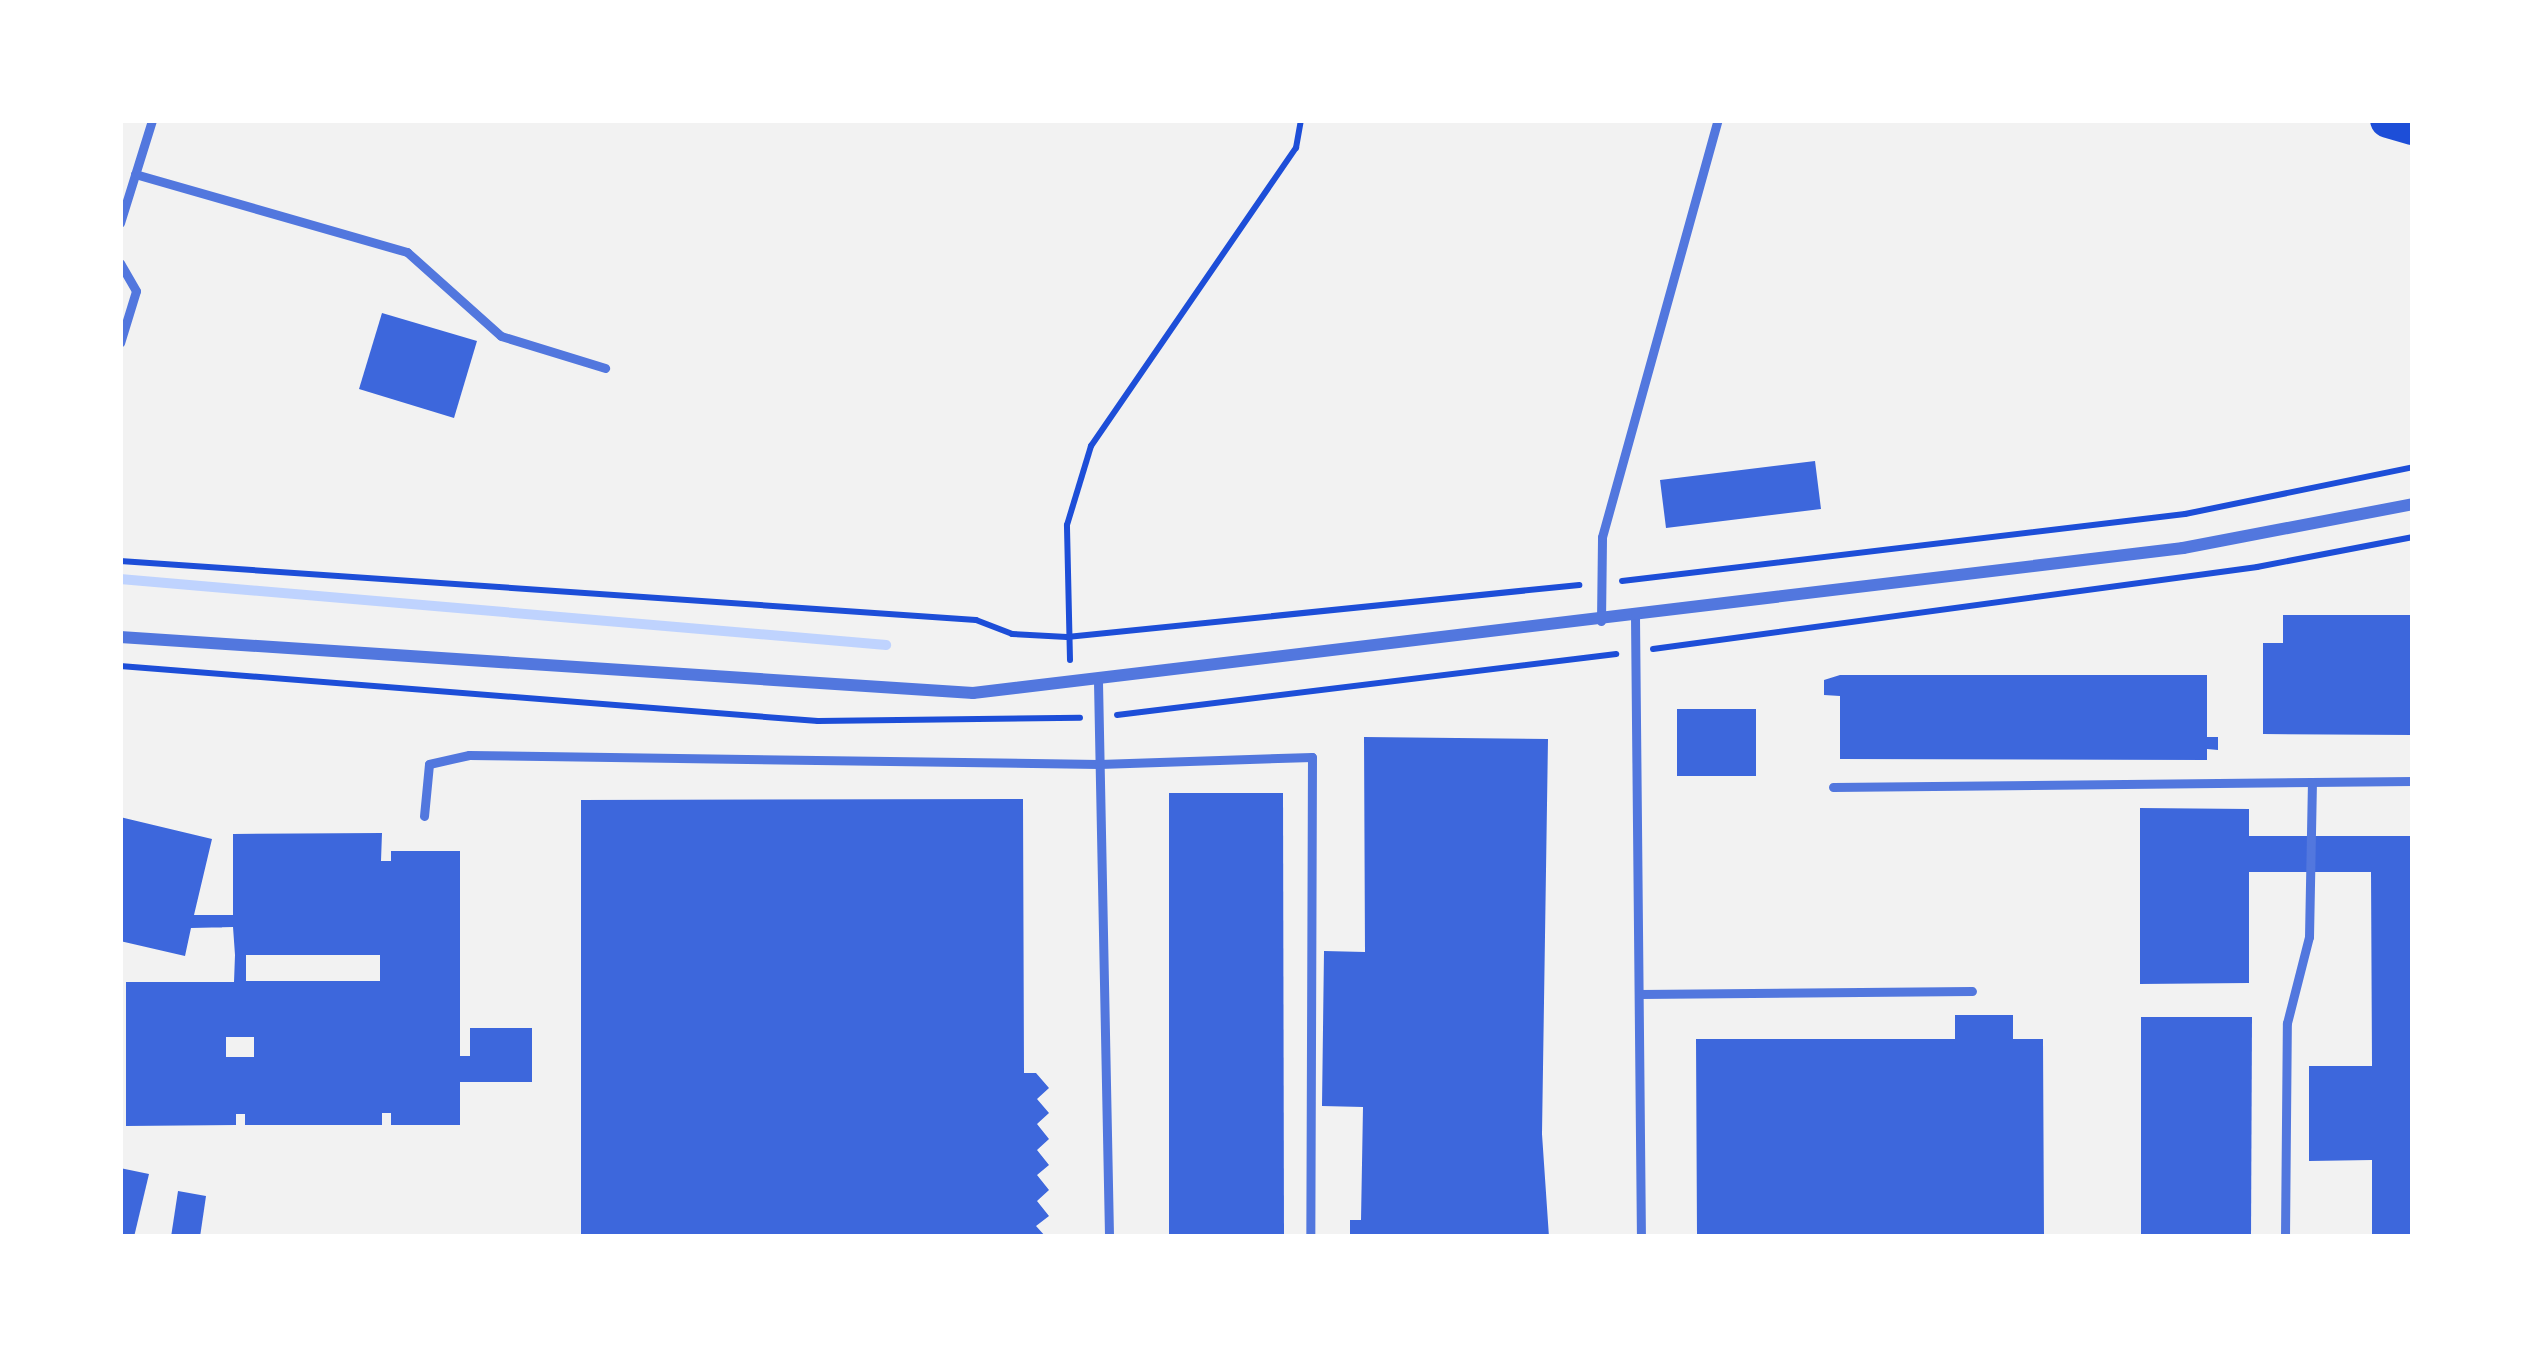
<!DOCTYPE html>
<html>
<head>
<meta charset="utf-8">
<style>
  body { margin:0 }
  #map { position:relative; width:2533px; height:1357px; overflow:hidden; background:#f2f2f2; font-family:"Source Sans 3",sans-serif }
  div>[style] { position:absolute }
  .stream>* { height:10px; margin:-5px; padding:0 5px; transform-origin:5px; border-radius:5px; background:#bfd3fe }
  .building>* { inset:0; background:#3d67dc }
  .path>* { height:6px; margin:-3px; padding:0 3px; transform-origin:3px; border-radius:3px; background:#1d4ed8 }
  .service>* { height:9px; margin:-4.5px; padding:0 4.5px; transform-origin:4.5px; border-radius:4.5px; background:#5277de }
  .minor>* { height:12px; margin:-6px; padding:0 6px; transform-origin:6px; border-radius:6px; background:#5277de }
  .motorway>* { height:36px; margin:-18px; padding:0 18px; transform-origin:18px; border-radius:18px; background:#1d4ed8 }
  span { translate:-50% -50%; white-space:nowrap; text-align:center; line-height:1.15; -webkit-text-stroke:10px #fff; paint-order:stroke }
  .frame { position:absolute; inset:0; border:123px solid #fff; pointer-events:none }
</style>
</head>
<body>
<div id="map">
  <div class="stream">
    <i style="left:120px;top:579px;width:769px;rotate:4.92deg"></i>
  </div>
  <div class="building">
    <i style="clip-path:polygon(382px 313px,477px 341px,454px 418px,359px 389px)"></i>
    <i style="clip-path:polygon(1815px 461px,1821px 509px,1666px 528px,1660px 480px)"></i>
    <i style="clip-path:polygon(2283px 615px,2413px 615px,2413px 735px,2263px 734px,2263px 643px,2283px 643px)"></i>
    <i style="clip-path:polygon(1840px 675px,2207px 675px,2207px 737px,2218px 737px,2218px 750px,2207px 749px,2207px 760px,1840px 759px,1840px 696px,1824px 695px,1824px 680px)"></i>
    <i style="clip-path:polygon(1677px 709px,1756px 709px,1756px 776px,1677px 776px)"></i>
    <i style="clip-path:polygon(1364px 737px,1548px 739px,1542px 1134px,1549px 1237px,1350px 1237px,1350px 1220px,1361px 1220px,1363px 1107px,1322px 1106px,1324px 951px,1365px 952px)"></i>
    <i style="clip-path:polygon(1169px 793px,1283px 793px,1284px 1237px,1169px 1237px)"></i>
    <i style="clip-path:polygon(1023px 799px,1024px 1073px,1036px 1073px,1049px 1088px,1037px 1099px,1049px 1113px,1037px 1124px,1049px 1139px,1037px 1150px,1049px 1165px,1037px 1175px,1049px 1190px,1037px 1201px,1049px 1216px,1036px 1226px,1046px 1237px,581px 1237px,581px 800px)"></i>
    <i style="clip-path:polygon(2140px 808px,2249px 809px,2249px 836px,2413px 836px,2413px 1237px,2372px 1237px,2372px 1160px,2309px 1161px,2309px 1066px,2372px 1066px,2371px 872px,2249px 872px,2249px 983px,2140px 984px)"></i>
    <i style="clip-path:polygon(evenodd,120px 817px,212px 839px,194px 915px,233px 915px,233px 834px,382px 833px,381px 861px,391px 861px,391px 851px,460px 851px,460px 1056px,470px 1056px,470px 1028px,532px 1028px,532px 1082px,460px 1082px,460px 1125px,391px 1125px,391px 1113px,382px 1113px,382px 1125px,245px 1125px,245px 1114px,236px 1114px,236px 1125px,126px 1126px,126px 982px,234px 982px,235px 955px,233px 927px,191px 928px,185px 956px,120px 941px,120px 817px,246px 955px,380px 955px,380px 981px,246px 981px,246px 955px,120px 817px,226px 1037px,254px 1037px,254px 1057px,226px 1057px,226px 1037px)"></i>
    <i style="clip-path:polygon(1955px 1015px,2013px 1015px,2013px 1039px,2043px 1039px,2044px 1237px,1697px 1237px,1696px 1039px,1955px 1039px)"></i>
    <i style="clip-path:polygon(2141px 1017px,2252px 1017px,2251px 1237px,2141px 1237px)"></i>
    <i style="clip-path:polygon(120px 1168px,149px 1174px,134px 1237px,120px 1237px)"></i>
    <i style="clip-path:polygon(178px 1191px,206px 1196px,200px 1237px,171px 1237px)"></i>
  </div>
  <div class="path">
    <i style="left:120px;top:561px;width:858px;rotate:3.94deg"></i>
    <i style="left:976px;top:620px;width:39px;rotate:21deg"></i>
    <i style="left:1012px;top:634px;width:55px;rotate:3.1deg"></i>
    <i style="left:1067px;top:637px;width:515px;rotate:-5.8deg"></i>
    <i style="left:1622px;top:581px;width:567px;rotate:-6.79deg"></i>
    <i style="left:2185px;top:514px;width:233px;rotate:-11.6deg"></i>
    <i style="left:1653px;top:649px;width:610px;rotate:-7.73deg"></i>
    <i style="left:2257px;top:567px;width:159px;rotate:-10.9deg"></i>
    <i style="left:1070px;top:660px;width:135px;rotate:-91.3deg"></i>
    <i style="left:1067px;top:525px;width:83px;rotate:-73.1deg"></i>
    <i style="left:1091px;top:446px;width:362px;rotate:-55.5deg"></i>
    <i style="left:1296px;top:148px;width:28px;rotate:-80deg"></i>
    <i style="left:120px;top:666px;width:700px;rotate:4.51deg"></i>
    <i style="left:818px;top:721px;width:262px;rotate:-0.7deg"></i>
    <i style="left:1117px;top:715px;width:503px;rotate:-6.97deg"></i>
  </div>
  <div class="service">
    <i style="left:135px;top:174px;width:283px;rotate:16deg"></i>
    <i style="left:407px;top:252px;width:126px;rotate:41.8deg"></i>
    <i style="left:501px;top:336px;width:109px;rotate:17.1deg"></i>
    <i style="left:120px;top:223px;width:108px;rotate:-72.7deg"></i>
    <i style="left:120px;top:263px;width:32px;rotate:60deg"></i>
    <i style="left:136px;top:291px;width:54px;rotate:107.1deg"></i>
    <i style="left:1635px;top:617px;width:620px;rotate:89.45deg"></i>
    <i style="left:1601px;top:621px;width:84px;rotate:-89.3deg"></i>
    <i style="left:1602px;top:537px;width:433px;rotate:-74.5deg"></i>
    <i style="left:1098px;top:682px;width:555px;rotate:88.86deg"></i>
    <i style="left:1833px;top:787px;width:580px;rotate:-0.59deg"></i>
    <i style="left:424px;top:816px;width:52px;rotate:-84.5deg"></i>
    <i style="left:429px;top:764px;width:41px;rotate:-12.7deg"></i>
    <i style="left:469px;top:755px;width:630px;rotate:0.82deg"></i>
    <i style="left:1099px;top:764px;width:213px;rotate:-1.9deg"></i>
    <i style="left:1312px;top:757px;width:480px;rotate:90.2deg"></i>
    <i style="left:1640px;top:994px;width:332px;rotate:-0.5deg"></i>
    <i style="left:2285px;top:1237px;width:214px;rotate:-89.5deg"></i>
    <i style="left:2287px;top:1023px;width:89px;rotate:-75.7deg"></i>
    <i style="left:2309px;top:937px;width:155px;rotate:-88.9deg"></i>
  </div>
  <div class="minor">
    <i style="left:120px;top:637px;width:855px;rotate:3.76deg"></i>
    <i style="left:973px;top:693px;width:1219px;rotate:-6.83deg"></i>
    <i style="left:2183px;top:548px;width:234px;rotate:-10.8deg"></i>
  </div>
  <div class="motorway">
    <i style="left:2388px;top:120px;width:26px;rotate:16deg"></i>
  </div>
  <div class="frame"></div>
</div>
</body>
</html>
